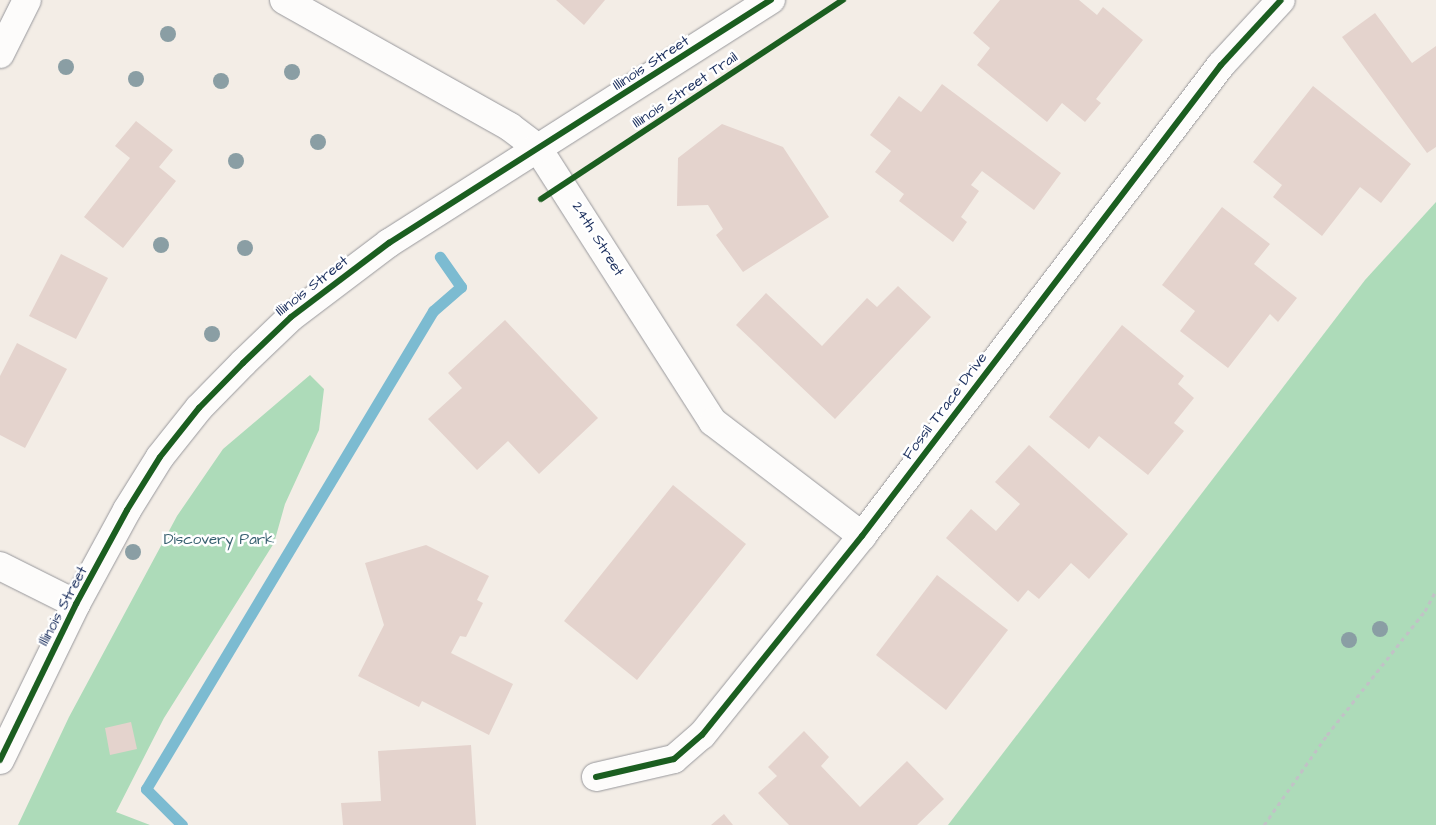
<!DOCTYPE html>
<html>
<head>
<meta charset="utf-8">
<style>
  body { margin:0 }
  #map { position:relative; width:1436px; height:825px; overflow:hidden; background:#f3ede6; font-family:"Architects Daughter",sans-serif }
  div>[style] { position:absolute }
  .green>* { inset:0; background:#addbb9 }
  .stream>* { height:11px; margin:-5.5px; padding:0 5.5px; transform-origin:5.5px; border-radius:5.5px; background:#7cbbd1 }
  .building>* { inset:0; background:#e4d3cd }
  .path>* { height:3px; margin-top:-1.5px; transform-origin:0; background:repeating-linear-gradient(90deg,#c1c2c6 0 4px,transparent 0 8px) }
  .roads { filter:drop-shadow(0 0 1px #98989c) drop-shadow(0 0 1px #98989c) }
  .minor>* { height:28px; margin:-14px; padding:0 14px; transform-origin:14px; border-radius:14px; background:#fdfcfb }
  .cycleway>* { height:6px; margin:-3px; padding:0 3px; transform-origin:3px; border-radius:3px; background:#1b5e20 }
  .trees>* { width:16px; height:16px; margin:-8px; border-radius:50%; background:#8a9ea4 }
  span { translate:-50% -50%; white-space:nowrap; text-align:center; line-height:1.15; -webkit-text-stroke:5px #fff; paint-order:stroke }
  .street-label { font-size:15px; color:#1b2f5e }
  .park-label { font-size:15px; color:#355e6e }
</style>
</head>
<body>
<div id="map">
  <div class="green">
    <i style="clip-path:polygon(1436px 202px,1436px 825px,948px 825px,1365px 280px)"></i>
    <i style="clip-path:polygon(310px 375px,324px 389px,319px 430px,285px 504px,274px 543px,164px 718px,116px 812px,150px 825px,18px 825px,69px 717px,177px 516px,223px 449px)"></i>
  </div>
  <div class="stream">
    <i style="left:182px;top:825px;width:51px;rotate:-135deg"></i>
    <i style="left:146px;top:789px;width:558px;rotate:-59.02deg"></i>
    <i style="left:433px;top:311px;width:37px;rotate:-41deg"></i>
    <i style="left:461px;top:287px;width:37px;rotate:-125deg"></i>
  </div>
  <div class="building">
    <i style="clip-path:polygon(556px 0,605px 0,584px 25px)"></i>
    <i style="clip-path:polygon(1000px 0,1079px 0,1097px 15px,1103px 7px,1143px 40px,1096px 99px,1101px 103px,1085px 122px,1062px 103px,1047px 122px,977px 65px,990px 48px,973px 33px)"></i>
    <i style="clip-path:polygon(1375px 13px,1412px 63px,1436px 46px,1436px 147px,1427px 153px,1342px 37px)"></i>
    <i style="clip-path:polygon(942px 84px,1061px 173px,1034px 210px,982px 171px,971px 185px,979px 191px,961px 217px,967px 222px,953px 242px,899px 201px,904px 194px,875px 172px,891px 151px,870px 135px,899px 96px,921px 112px)"></i>
    <i style="clip-path:polygon(1313px 86px,1411px 164px,1381px 203px,1360px 187px,1322px 236px,1273px 197px,1282px 185px,1253px 162px)"></i>
    <i style="clip-path:polygon(136px 121px,173px 150px,159px 167px,176px 181px,123px 248px,84px 217px,130px 158px,115px 146px)"></i>
    <i style="clip-path:polygon(722px 124px,783px 147px,829px 217px,743px 272px,716px 235px,723px 229px,708px 205px,677px 206px,678px 158px)"></i>
    <i style="clip-path:polygon(1222px 207px,1270px 244px,1254px 264px,1297px 298px,1278px 322px,1270px 314px,1228px 368px,1180px 331px,1195px 311px,1162px 285px)"></i>
    <i style="clip-path:polygon(61px 254px,108px 278px,76px 339px,29px 316px)"></i>
    <i style="clip-path:polygon(898px 286px,931px 317px,835px 419px,736px 325px,766px 293px,822px 346px,867px 298px,877px 307px)"></i>
    <i style="clip-path:polygon(505px 320px,598px 418px,539px 474px,508px 441px,477px 470px,428px 419px,462px 388px,448px 373px)"></i>
    <i style="clip-path:polygon(1122px 325px,1184px 376px,1178px 384px,1194px 398px,1174px 423px,1184px 431px,1148px 475px,1099px 436px,1089px 449px,1049px 417px)"></i>
    <i style="clip-path:polygon(17px 343px,67px 369px,25px 448px,0 435px,0 376px)"></i>
    <i style="clip-path:polygon(1029px 445px,1128px 534px,1089px 579px,1071px 563px,1039px 599px,1028px 590px,1018px 602px,946px 538px,971px 509px,996px 531px,1020px 504px,995px 482px)"></i>
    <i style="clip-path:polygon(673px 485px,746px 544px,637px 680px,564px 621px)"></i>
    <i style="clip-path:polygon(426px 545px,489px 576px,477px 600px,483px 603px,466px 637px,460px 636px,451px 653px,513px 684px,489px 735px,422px 701px,419px 707px,358px 676px,384px 625px,365px 563px)"></i>
    <i style="clip-path:polygon(937px 575px,1008px 630px,946px 710px,876px 655px)"></i>
    <i style="clip-path:polygon(131px 722px,137px 749px,110px 755px,105px 728px)"></i>
    <i style="clip-path:polygon(804px 731px,829px 757px,821px 766px,860px 807px,907px 761px,944px 799px,917px 825px,789px 825px,758px 793px,777px 776px,768px 767px)"></i>
    <i style="clip-path:polygon(471px 745px,476px 825px,343px 825px,341px 803px,381px 801px,378px 751px)"></i>
    <i style="clip-path:polygon(724px 814px,733px 825px,711px 825px)"></i>
  </div>
  <div class="path">
    <i style="left:1264px;top:825px;width:110px;rotate:-55deg"></i>
    <i style="left:1327px;top:735px;width:158px;rotate:-51.7deg"></i>
    <i style="left:1425px;top:611px;width:24px;rotate:-62deg"></i>
  </div>
  <div class="roads">
    <div class="minor">
      <i style="left:284px;top:0;width:259px;rotate:29.3deg"></i>
      <i style="left:510px;top:127px;width:34px;rotate:37deg"></i>
      <i style="left:537px;top:147px;width:326px;rotate:57.4deg"></i>
      <i style="left:713px;top:422px;width:188px;rotate:37.4deg"></i>
      <i style="left:0;top:54px;width:60px;rotate:-63.4deg"></i>
      <i style="left:0;top:566px;width:85px;rotate:26.6deg"></i>
      <i style="left:0;top:760px;width:174px;rotate:-64deg"></i>
      <i style="left:76px;top:604px;width:107px;rotate:-61.5deg"></i>
      <i style="left:127px;top:510px;width:62px;rotate:-58.1deg"></i>
      <i style="left:160px;top:457px;width:63px;rotate:-51.5deg"></i>
      <i style="left:199px;top:408px;width:63px;rotate:-45.6deg"></i>
      <i style="left:243px;top:363px;width:66px;rotate:-43.8deg"></i>
      <i style="left:291px;top:317px;width:123px;rotate:-37.1deg"></i>
      <i style="left:389px;top:243px;width:453px;rotate:-32.5deg"></i>
      <i style="left:596px;top:777px;width:80px;rotate:-13deg"></i>
      <i style="left:674px;top:759px;width:37px;rotate:-41deg"></i>
      <i style="left:702px;top:735px;width:255px;rotate:-51.2deg"></i>
      <i style="left:862px;top:536px;width:592px;rotate:-52.69deg"></i>
      <i style="left:1221px;top:65px;width:88px;rotate:-47.3deg"></i>
    </div>
  </div>
  <div class="cycleway">
    <i style="left:541px;top:199px;width:362px;rotate:-33.4deg"></i>
    <i style="left:0;top:760px;width:174px;rotate:-64deg"></i>
    <i style="left:76px;top:604px;width:107px;rotate:-61.5deg"></i>
    <i style="left:127px;top:510px;width:62px;rotate:-58.1deg"></i>
    <i style="left:160px;top:457px;width:63px;rotate:-51.5deg"></i>
    <i style="left:199px;top:408px;width:63px;rotate:-45.6deg"></i>
    <i style="left:243px;top:363px;width:66px;rotate:-43.8deg"></i>
    <i style="left:291px;top:317px;width:123px;rotate:-37.1deg"></i>
    <i style="left:389px;top:243px;width:453px;rotate:-32.5deg"></i>
    <i style="left:596px;top:777px;width:80px;rotate:-13deg"></i>
    <i style="left:674px;top:759px;width:37px;rotate:-41deg"></i>
    <i style="left:702px;top:735px;width:255px;rotate:-51.2deg"></i>
    <i style="left:862px;top:536px;width:592px;rotate:-52.69deg"></i>
    <i style="left:1221px;top:65px;width:88px;rotate:-47.3deg"></i>
  </div>
  <div class="trees">
    <i style="left:168px;top:34px"></i>
    <i style="left:66px;top:67px"></i>
    <i style="left:292px;top:72px"></i>
    <i style="left:136px;top:79px"></i>
    <i style="left:221px;top:81px"></i>
    <i style="left:318px;top:142px"></i>
    <i style="left:236px;top:161px"></i>
    <i style="left:161px;top:245px"></i>
    <i style="left:245px;top:248px"></i>
    <i style="left:212px;top:334px"></i>
    <i style="left:133px;top:552px"></i>
    <i style="left:1380px;top:629px"></i>
    <i style="left:1349px;top:640px"></i>
  </div>
  <div class="street-label">
    <span style="left:651px;top:63px;rotate:-33deg">Illinois Street</span>
    <span style="left:685px;top:90px;rotate:-34deg">Illinois Street Trail</span>
    <span style="left:598px;top:239px;rotate:58deg">24th Street</span>
    <span style="left:312px;top:286px;rotate:-38deg">Illinois Street</span>
    <span style="left:945px;top:406px;rotate:-53deg">Fossil Trace Drive</span>
    <span style="left:63px;top:606px;rotate:-62deg">Illinois Street</span>
  </div>
  <div class="park-label">
    <span style="left:219px;top:540px">Discovery Park</span>
  </div>
</div>
</body>
</html>
